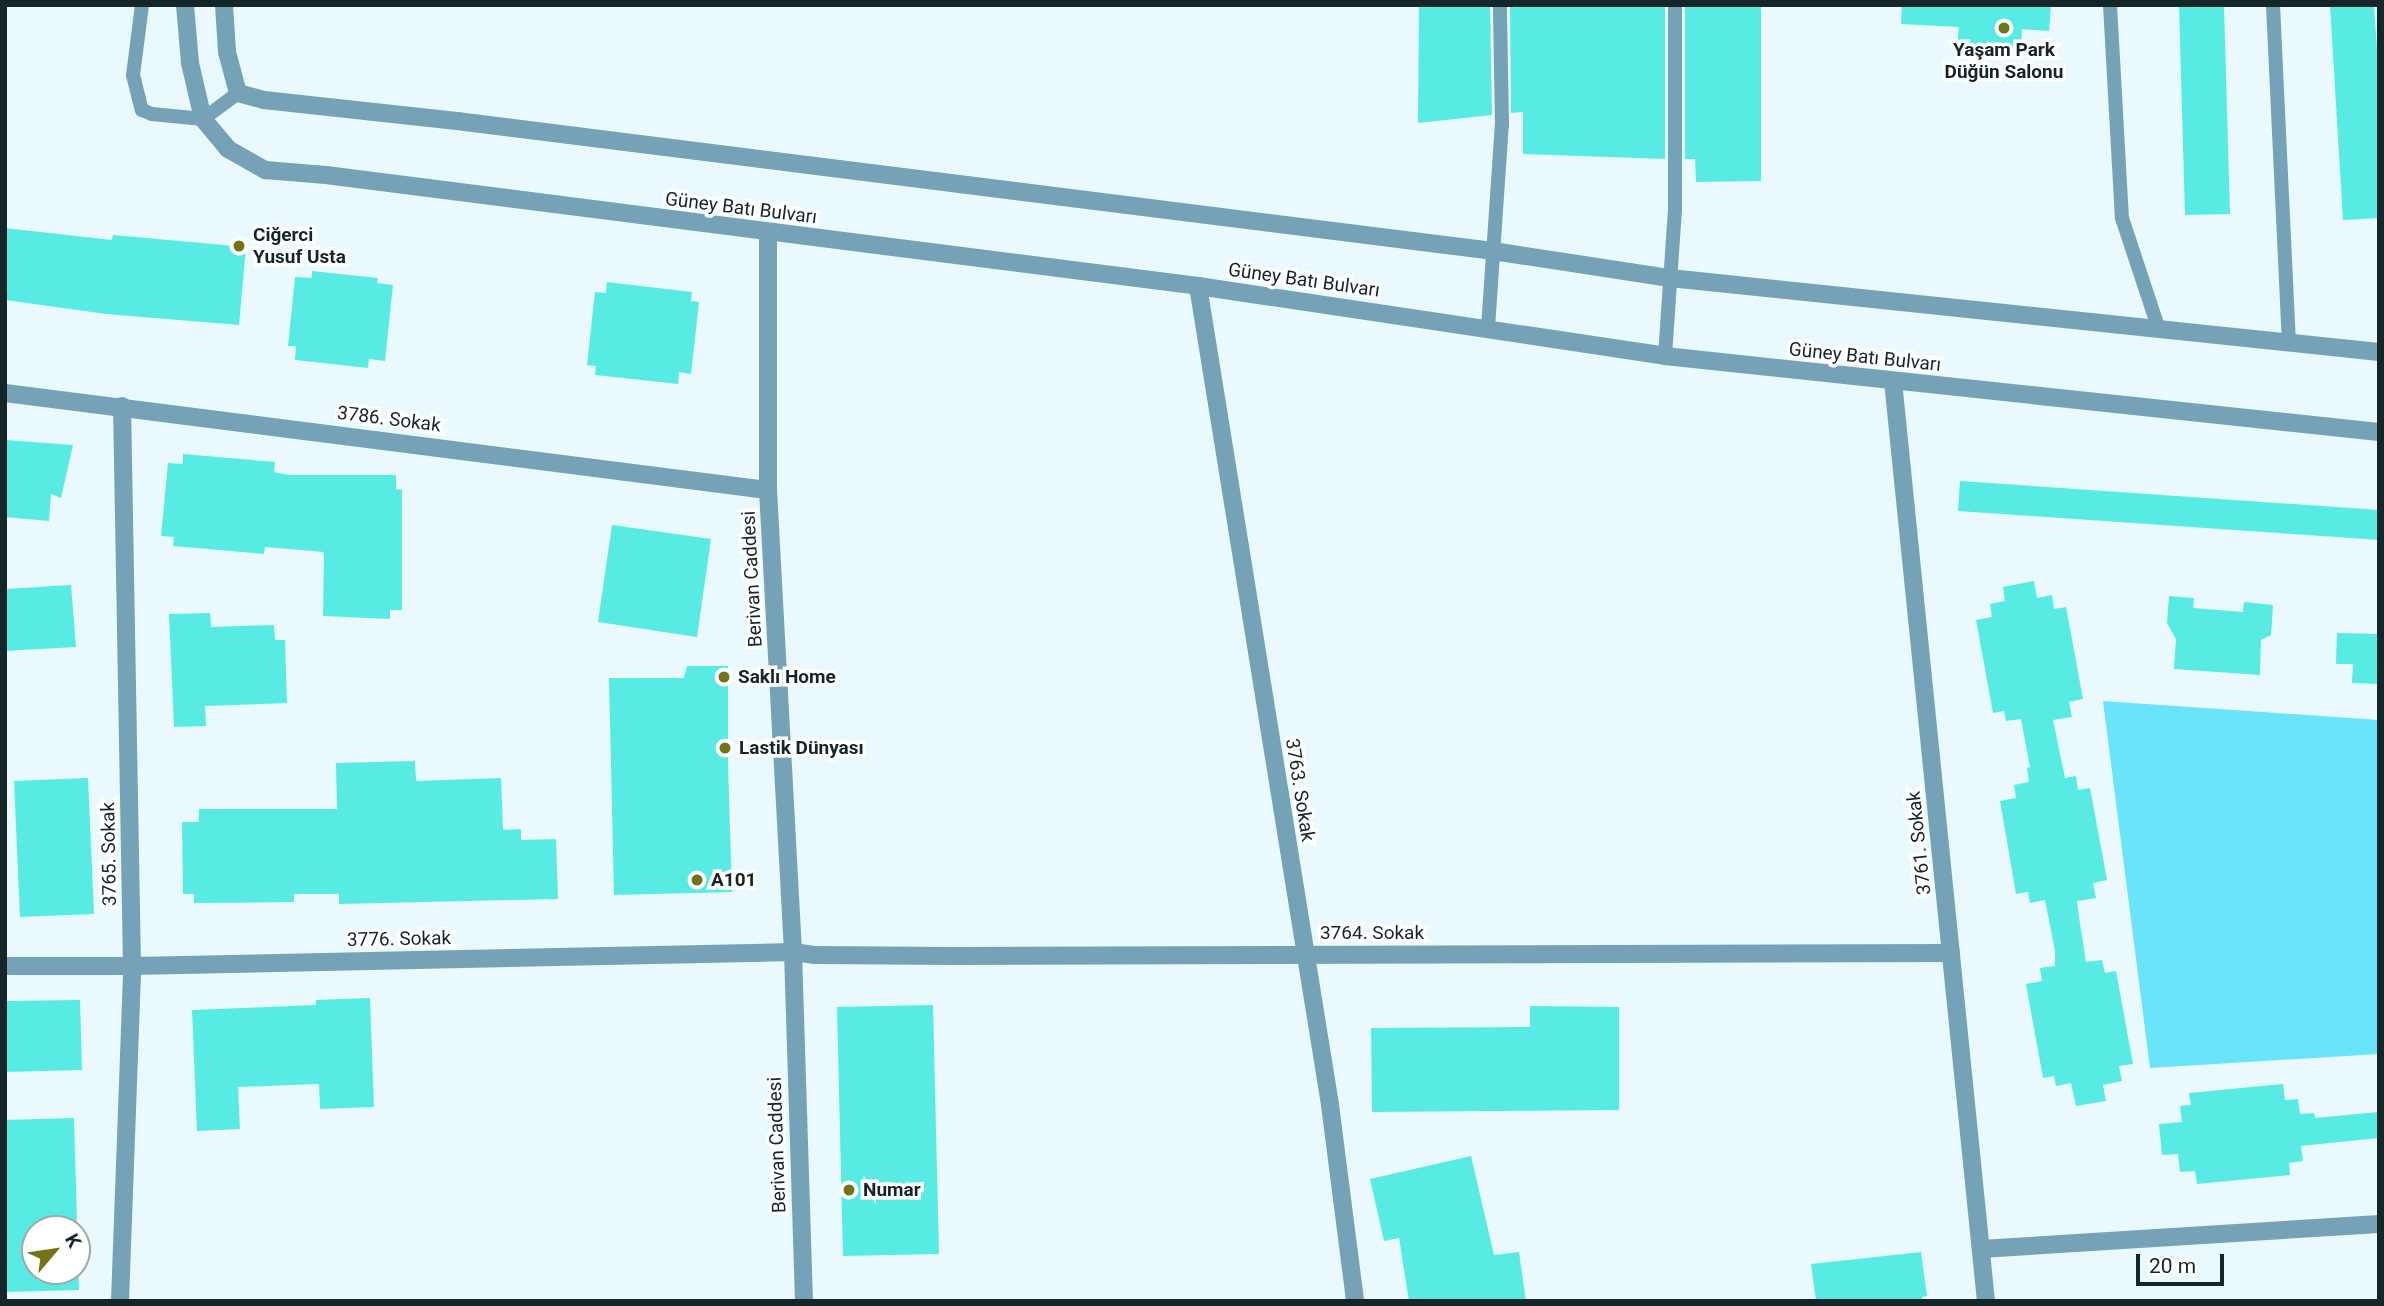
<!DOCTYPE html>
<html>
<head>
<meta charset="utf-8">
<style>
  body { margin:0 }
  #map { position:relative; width:2384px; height:1306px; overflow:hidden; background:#e9f9fd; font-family:Roboto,sans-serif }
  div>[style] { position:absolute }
  .green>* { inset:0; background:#69e4f9 }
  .building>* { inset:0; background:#57ebe3 }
  .service>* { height:14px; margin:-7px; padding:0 7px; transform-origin:7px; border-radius:7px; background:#76a2b7 }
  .minor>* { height:18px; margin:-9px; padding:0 9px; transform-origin:9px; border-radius:9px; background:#76a2b7 }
  .tertiary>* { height:18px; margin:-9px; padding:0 9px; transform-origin:9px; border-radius:9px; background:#76a2b7 }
  .dots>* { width:19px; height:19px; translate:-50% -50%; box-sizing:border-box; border:4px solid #fff; border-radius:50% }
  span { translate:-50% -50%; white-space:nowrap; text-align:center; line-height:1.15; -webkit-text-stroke:7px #fff; paint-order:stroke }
  .poi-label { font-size:19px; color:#152629; font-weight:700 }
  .left { translate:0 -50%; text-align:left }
  .street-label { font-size:19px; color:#152629 }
  .frame { position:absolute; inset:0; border:7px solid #152629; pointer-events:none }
  .north { position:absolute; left:21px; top:1215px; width:70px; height:70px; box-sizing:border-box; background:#fff; border:2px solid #a1a8a9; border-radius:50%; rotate:61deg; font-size:19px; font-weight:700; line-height:28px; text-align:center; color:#152629 }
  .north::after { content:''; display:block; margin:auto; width:24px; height:32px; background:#737318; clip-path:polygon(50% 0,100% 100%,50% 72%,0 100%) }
  .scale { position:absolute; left:2136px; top:1254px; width:88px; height:32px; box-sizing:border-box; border:4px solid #152629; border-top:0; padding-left:9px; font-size:21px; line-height:24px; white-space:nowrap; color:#152629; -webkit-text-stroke:5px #fff; paint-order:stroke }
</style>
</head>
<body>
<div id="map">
  <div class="green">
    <i style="clip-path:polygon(2103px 701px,2379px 720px,2379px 1054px,2150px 1068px)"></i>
  </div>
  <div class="building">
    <i style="clip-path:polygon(1419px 5px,1490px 5px,1492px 115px,1418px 123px)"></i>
    <i style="clip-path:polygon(1510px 5px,1665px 5px,1665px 159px,1523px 154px,1523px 112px,1511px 113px)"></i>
    <i style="clip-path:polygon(1685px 5px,1761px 5px,1761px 181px,1696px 182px,1695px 159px,1685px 159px)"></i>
    <i style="clip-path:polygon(1902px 5px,2051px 5px,2049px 31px,2022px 29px,2021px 51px,1957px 47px,1959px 27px,1901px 24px)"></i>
    <i style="clip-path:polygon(2179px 5px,2224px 5px,2230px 214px,2185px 215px)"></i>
    <i style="clip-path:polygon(2330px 5px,2374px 5px,2379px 79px,2379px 218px,2343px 220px)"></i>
    <i style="clip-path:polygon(5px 228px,112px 240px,113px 235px,246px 247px,239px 325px,106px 314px,5px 300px)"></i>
    <i style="clip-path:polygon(312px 271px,378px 278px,377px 283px,393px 285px,385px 361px,369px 359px,368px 368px,295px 360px,296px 346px,288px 346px,295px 277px,312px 278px)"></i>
    <i style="clip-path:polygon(607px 282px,692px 292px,691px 301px,699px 302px,691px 374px,679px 372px,678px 384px,595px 375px,596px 366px,587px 365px,595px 292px,606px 293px)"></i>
    <i style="clip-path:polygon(5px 440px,73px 445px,61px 498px,51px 494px,49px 521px,5px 517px)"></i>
    <i style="clip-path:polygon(183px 454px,275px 462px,274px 472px,288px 475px,396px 475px,396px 489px,402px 490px,402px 610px,390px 610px,390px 619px,323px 616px,324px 552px,265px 547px,264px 554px,173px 546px,174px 537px,161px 536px,168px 463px,183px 464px)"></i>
    <i style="clip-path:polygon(1960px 481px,2379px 510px,2379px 540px,1958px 511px)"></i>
    <i style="clip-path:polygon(612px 525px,711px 539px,697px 637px,598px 622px)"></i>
    <i style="clip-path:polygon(2034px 581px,2037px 598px,2052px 595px,2054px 609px,2066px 607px,2083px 699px,2069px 702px,2072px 717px,2053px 720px,2065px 778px,2076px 776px,2078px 790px,2090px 788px,2107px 880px,2093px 883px,2096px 898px,2077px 901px,2079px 917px,2086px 962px,2102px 960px,2105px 973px,2116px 971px,2133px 1064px,2119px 1066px,2122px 1081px,2103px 1085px,2106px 1101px,2076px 1106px,2071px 1083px,2056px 1086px,2054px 1076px,2043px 1078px,2026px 984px,2042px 981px,2040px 968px,2055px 966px,2055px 951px,2045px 900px,2030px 903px,2028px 892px,2016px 894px,2000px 801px,2016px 798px,2014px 785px,2029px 782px,2027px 768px,2030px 767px,2021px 719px,2006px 721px,2004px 711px,1993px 713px,1976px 620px,1992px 617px,1990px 604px,2005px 601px,2003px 587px)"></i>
    <i style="clip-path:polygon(71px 585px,76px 647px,5px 651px,5px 589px)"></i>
    <i style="clip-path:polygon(2169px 596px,2194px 598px,2193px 608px,2243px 612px,2244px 602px,2273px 605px,2271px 635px,2261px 640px,2260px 675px,2174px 669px,2176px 639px,2167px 623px)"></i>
    <i style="clip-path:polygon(210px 613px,211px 627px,274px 625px,275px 640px,285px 640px,287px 703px,205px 706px,206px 726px,174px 727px,169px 614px)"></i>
    <i style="clip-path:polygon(2337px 633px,2379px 634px,2379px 684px,2352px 683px,2353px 664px,2336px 664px)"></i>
    <i style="clip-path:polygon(687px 666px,728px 666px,728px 765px,732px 892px,614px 895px,609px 678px,684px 678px)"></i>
    <i style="clip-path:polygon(415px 761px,416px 781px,501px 778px,503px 830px,521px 829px,521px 840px,556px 839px,558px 899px,339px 904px,339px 894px,294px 894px,294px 902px,194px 903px,194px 894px,183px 894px,182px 822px,199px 822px,199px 809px,337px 809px,336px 763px)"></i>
    <i style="clip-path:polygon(88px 778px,94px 914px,20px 917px,14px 781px)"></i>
    <i style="clip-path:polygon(370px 998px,374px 1107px,320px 1109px,319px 1084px,238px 1087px,240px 1129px,197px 1131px,192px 1010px,316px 1005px,316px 1000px)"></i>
    <i style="clip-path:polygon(80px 1000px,82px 1070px,5px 1072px,5px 1001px)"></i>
    <i style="clip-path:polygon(933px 1005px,939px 1254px,843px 1256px,837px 1007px)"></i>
    <i style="clip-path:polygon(1530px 1006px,1619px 1007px,1619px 1110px,1372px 1112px,1371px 1028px,1530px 1027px)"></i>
    <i style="clip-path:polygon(2283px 1084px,2285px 1100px,2298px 1099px,2300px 1114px,2314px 1113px,2315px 1118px,2379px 1112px,2379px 1138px,2301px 1146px,2303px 1161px,2289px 1163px,2290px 1175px,2197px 1184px,2195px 1171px,2180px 1172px,2178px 1154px,2162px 1155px,2159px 1124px,2182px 1122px,2180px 1106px,2191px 1105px,2189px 1093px)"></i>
    <i style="clip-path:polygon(evenodd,74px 1118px,79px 1290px,5px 1292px,5px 1120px,74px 1118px,35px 1229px,77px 1229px,77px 1271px,35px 1271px,35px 1229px)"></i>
    <i style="clip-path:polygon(1471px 1156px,1494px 1255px,1519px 1252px,1526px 1301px,1409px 1301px,1399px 1238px,1384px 1241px,1370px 1179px)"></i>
    <i style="clip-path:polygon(1921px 1252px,1927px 1296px,1922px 1297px,1922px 1301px,1816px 1301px,1811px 1264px)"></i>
  </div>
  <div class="service">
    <i style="left:142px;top:5px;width:71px;rotate:97.3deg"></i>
    <i style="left:133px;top:75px;width:36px;rotate:76deg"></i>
    <i style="left:142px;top:110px;width:11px;rotate:22deg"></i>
    <i style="left:152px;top:114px;width:51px;rotate:5.6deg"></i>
    <i style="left:203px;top:119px;width:44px;rotate:-36.6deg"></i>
    <i style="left:2110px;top:5px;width:213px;rotate:86.8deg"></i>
    <i style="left:2122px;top:218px;width:118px;rotate:71.7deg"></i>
    <i style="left:2273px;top:5px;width:338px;rotate:87.3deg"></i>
    <i style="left:1488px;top:328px;width:203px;rotate:-86.1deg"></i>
    <i style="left:1502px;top:125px;width:120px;rotate:-91deg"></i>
    <i style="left:1665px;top:356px;width:147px;rotate:-86.1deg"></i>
    <i style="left:1675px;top:209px;width:204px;rotate:-90deg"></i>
  </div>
  <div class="minor">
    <i style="left:1198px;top:286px;width:830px;rotate:80.84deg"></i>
    <i style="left:1330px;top:1105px;width:198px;rotate:82.7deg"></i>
    <i style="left:1893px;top:381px;width:925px;rotate:84.23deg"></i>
    <i style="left:5px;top:393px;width:769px;rotate:7.25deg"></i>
    <i style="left:5px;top:966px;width:127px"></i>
    <i style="left:132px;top:966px;width:661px;rotate:-1.21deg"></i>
    <i style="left:793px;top:952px;width:21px;rotate:8deg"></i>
    <i style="left:814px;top:955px;width:142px;rotate:0.4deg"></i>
    <i style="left:956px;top:956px;width:995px;rotate:-0.17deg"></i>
    <i style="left:1981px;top:1249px;width:399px;rotate:-3.6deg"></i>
    <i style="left:120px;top:1301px;width:335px;rotate:-87.9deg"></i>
    <i style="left:132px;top:966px;width:560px;rotate:-91.02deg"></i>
  </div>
  <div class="tertiary">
    <i style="left:185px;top:5px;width:58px;rotate:85.1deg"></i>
    <i style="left:190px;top:63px;width:57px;rotate:76.9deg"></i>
    <i style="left:203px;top:119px;width:39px;rotate:50deg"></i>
    <i style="left:228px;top:149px;width:43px;rotate:29.6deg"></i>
    <i style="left:265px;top:170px;width:61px;rotate:4.7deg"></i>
    <i style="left:326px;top:175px;width:879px;rotate:7.25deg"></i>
    <i style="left:1198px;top:286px;width:472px;rotate:8.5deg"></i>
    <i style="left:1665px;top:356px;width:718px;rotate:6.08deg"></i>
    <i style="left:224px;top:5px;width:47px;rotate:86.3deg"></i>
    <i style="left:227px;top:52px;width:42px;rotate:75deg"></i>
    <i style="left:238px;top:93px;width:27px;rotate:15deg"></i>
    <i style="left:264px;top:100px;width:194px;rotate:6.2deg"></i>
    <i style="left:457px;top:121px;width:1044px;rotate:7.15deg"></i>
    <i style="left:1493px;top:251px;width:179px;rotate:8.7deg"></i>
    <i style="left:1670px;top:278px;width:713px;rotate:5.96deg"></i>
    <i style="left:768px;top:233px;width:257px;rotate:90deg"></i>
    <i style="left:768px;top:490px;width:463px;rotate:86.9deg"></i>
    <i style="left:793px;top:952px;width:349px;rotate:88.2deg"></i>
  </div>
  <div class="dots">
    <i style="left:2004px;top:28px;background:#737318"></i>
    <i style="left:239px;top:246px;background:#737318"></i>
    <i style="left:724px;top:677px;background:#737318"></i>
    <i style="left:725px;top:748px;background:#737318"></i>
    <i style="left:697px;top:880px;background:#737318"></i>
    <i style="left:849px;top:1190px;background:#737318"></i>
  </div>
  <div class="poi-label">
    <span style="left:2004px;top:61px">Yaşam Park<br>Düğün Salonu</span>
    <span class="left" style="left:253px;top:246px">Ciğerci<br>Yusuf Usta</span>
    <span class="left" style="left:738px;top:677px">Saklı Home</span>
    <span class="left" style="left:739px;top:748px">Lastik Dünyası</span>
    <span class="left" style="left:711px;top:880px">A101</span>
    <span class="left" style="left:863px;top:1190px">Numar</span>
  </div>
  <div class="street-label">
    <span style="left:741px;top:208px;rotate:7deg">Güney Batı Bulvarı</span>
    <span style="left:1304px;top:280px;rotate:8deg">Güney Batı Bulvarı</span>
    <span style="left:1865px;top:357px;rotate:6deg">Güney Batı Bulvarı</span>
    <span style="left:389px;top:419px;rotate:7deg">3786. Sokak</span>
    <span style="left:752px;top:579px;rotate:-93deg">Berivan Caddesi</span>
    <span style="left:1300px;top:790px;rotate:81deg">3763. Sokak</span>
    <span style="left:1919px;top:843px;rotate:-96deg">3761. Sokak</span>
    <span style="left:109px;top:854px;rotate:-91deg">3765. Sokak</span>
    <span style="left:1372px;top:933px">3764. Sokak</span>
    <span style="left:399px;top:939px;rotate:-1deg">3776. Sokak</span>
    <span style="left:777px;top:1145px;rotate:-92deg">Berivan Caddesi</span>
  </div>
  <div class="frame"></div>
  <div class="north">K</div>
  <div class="scale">20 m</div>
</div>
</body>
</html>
